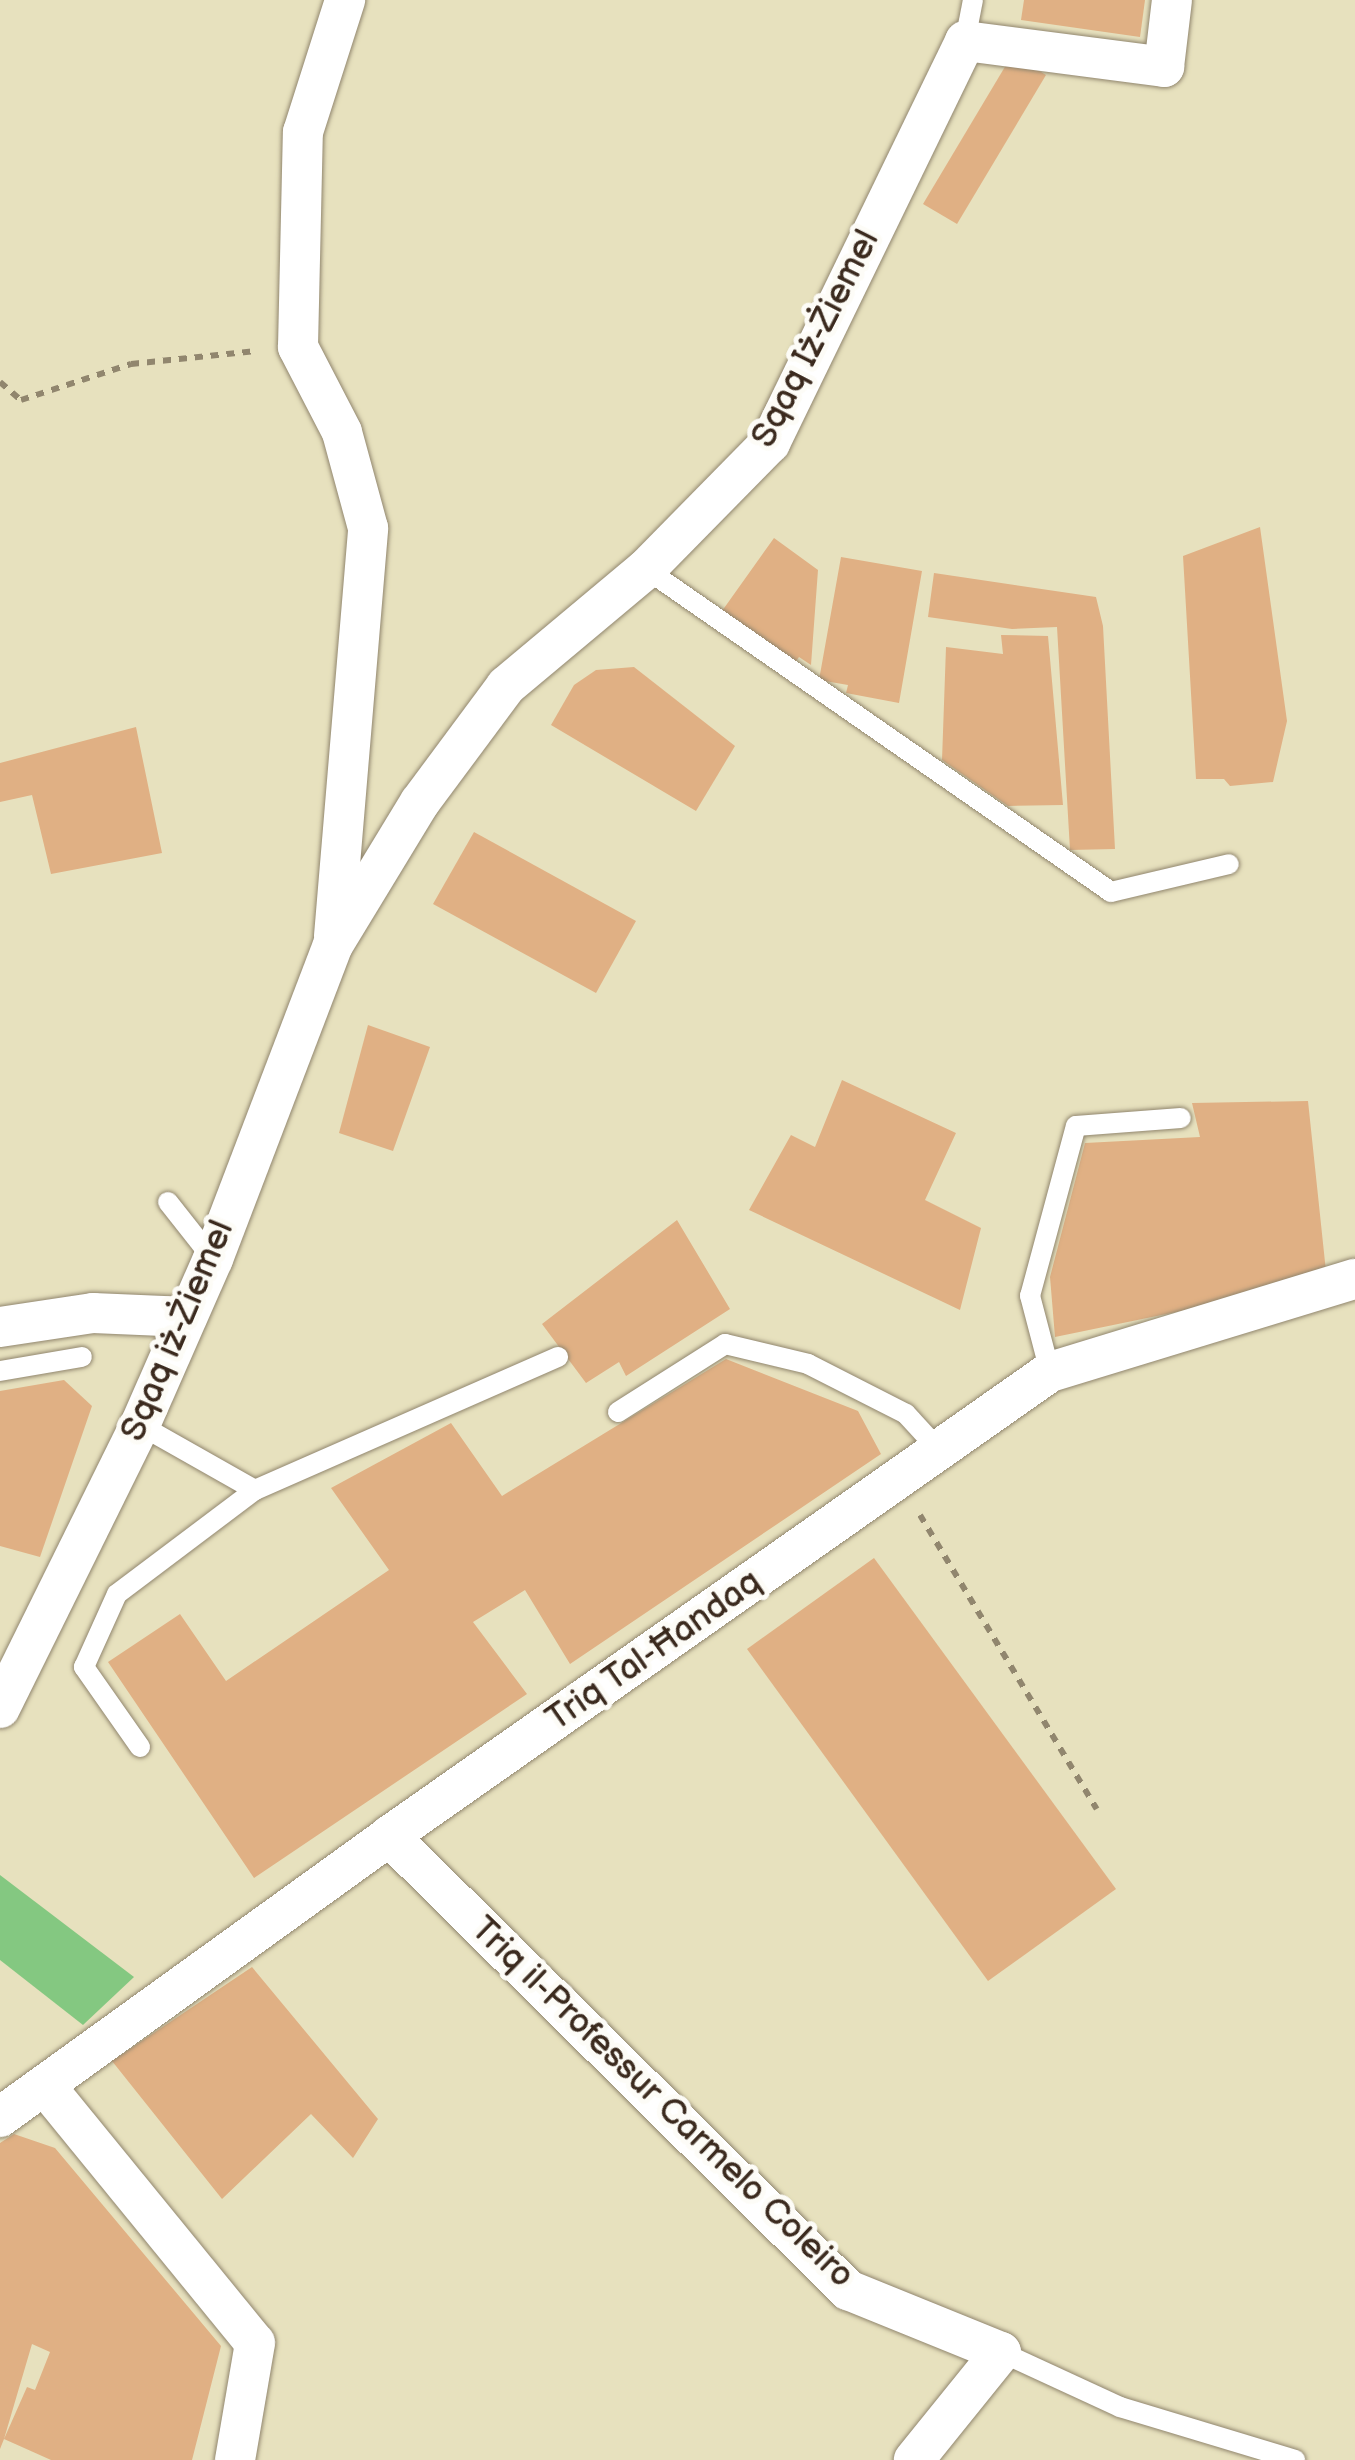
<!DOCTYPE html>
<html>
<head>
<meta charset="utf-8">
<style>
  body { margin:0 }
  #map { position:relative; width:1355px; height:2460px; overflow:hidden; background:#e7e1be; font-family:"Balsamiq Sans",sans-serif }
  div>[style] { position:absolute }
  .green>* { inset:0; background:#84c881 }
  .building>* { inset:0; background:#e0b084 }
  .path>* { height:6px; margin-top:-3px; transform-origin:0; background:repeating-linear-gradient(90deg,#91866e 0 8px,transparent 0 16px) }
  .roads { filter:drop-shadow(0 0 2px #91866e) drop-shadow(0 0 2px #91866e) }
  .lane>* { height:20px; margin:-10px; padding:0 10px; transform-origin:10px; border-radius:10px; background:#fff }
  .street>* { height:40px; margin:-20px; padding:0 20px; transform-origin:20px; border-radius:20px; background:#fff }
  span { translate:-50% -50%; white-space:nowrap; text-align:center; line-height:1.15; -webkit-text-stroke:10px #fdfcf7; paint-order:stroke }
  .street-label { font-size:35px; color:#3b2a1e }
</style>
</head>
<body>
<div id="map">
  <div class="green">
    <i style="clip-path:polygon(0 1875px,134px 1977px,83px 2025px,0 1960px)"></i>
  </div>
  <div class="building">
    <i style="clip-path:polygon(1024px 0,1145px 0,1140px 37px,1021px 20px)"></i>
    <i style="clip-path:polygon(1012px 55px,1046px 75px,957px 224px,923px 204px)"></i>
    <i style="clip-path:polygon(1260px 527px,1287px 721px,1273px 782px,1230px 786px,1224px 779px,1196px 779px,1183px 556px)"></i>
    <i style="clip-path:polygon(774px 538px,818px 570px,811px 665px,799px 657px,794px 664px,722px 611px)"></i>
    <i style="clip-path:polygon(841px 557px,922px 571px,899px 703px,846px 693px,848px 685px,819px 680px)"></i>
    <i style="clip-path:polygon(934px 573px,1096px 597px,1103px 626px,1115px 849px,1070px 850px,1057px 627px,1012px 629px,928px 617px)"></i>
    <i style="clip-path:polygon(1001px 635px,1048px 636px,1063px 805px,1008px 806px,942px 760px,946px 647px,1003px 654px)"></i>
    <i style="clip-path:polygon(634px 667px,735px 746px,696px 811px,551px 725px,574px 685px,596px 670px)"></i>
    <i style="clip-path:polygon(136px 727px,162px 853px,51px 874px,32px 795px,0 802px,0 763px)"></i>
    <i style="clip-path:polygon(474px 832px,636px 921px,596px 993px,433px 904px)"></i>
    <i style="clip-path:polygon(368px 1025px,430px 1047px,393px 1151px,339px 1133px)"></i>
    <i style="clip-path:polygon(842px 1080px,956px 1133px,925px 1200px,981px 1228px,960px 1310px,749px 1210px,791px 1135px,815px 1147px)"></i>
    <i style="clip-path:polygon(1308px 1101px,1327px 1281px,1055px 1337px,1050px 1277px,1085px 1143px,1200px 1137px,1192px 1103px)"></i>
    <i style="clip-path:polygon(677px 1220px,730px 1309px,626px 1376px,619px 1362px,586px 1383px,542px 1324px)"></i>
    <i style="clip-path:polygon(726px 1359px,858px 1411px,881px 1454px,570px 1664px,525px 1590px,473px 1622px,527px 1694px,254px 1878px,108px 1662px,180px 1614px,226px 1681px,389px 1570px,331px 1488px,451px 1423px,502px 1496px)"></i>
    <i style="clip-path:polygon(64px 1380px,92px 1406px,40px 1557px,0 1546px,0 1391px)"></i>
    <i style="clip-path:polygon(874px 1558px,1116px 1889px,988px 1981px,747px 1649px)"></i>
    <i style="clip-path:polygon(252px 1967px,378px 2119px,353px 2158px,311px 2114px,222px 2199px,112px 2061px)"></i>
    <i style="clip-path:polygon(evenodd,14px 2134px,55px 2148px,221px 2346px,192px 2460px,51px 2460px,4px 2439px,0 2449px,0 2143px,14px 2134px,32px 2344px,50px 2352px,35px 2390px,27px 2387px,4px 2439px,32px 2344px)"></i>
  </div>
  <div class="path">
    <i style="left:0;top:382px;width:28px;rotate:41deg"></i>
    <i style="left:21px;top:400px;width:116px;rotate:-18.1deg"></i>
    <i style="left:131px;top:364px;width:127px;rotate:-5.9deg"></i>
    <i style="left:920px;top:1515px;width:343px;rotate:59deg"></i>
  </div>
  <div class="roads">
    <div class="lane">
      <i style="left:965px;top:41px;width:42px;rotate:-79deg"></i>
      <i style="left:646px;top:569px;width:566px;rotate:34.78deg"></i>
      <i style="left:1111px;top:892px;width:121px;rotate:-13.3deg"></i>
      <i style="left:168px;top:1202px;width:73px;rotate:51.7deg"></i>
      <i style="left:0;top:1371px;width:83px;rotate:-9.7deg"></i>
      <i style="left:1050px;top:1372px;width:79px;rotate:-104.7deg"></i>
      <i style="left:1030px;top:1296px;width:176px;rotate:-74.9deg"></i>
      <i style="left:1076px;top:1126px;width:105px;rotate:-4.4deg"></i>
      <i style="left:618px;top:1412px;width:127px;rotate:-32.4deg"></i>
      <i style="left:725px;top:1344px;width:85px;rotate:13.5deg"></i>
      <i style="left:808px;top:1364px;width:110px;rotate:27deg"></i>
      <i style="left:906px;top:1414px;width:50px;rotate:47.4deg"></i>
      <i style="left:140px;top:1425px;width:132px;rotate:29.5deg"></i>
      <i style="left:255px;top:1490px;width:331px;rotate:-23.7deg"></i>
      <i style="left:140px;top:1747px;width:98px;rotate:-125deg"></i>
      <i style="left:84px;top:1667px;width:80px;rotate:-65.7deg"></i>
      <i style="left:117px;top:1594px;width:173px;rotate:-37deg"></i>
      <i style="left:1001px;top:2352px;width:131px;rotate:24.8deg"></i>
      <i style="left:1120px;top:2407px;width:183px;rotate:16.8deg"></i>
    </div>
    <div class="street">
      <i style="left:334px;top:936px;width:409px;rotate:-85.2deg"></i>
      <i style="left:368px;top:528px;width:99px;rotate:-105.2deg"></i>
      <i style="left:342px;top:432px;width:96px;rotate:-117.4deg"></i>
      <i style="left:298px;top:347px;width:215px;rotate:-88.7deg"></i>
      <i style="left:303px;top:132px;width:139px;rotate:-72.3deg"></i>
      <i style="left:0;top:1327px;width:94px;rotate:-8.6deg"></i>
      <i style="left:93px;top:1313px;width:94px;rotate:2.4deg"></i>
      <i style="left:0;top:1708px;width:316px;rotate:-63.7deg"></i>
      <i style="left:140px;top:1425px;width:181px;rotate:-66.3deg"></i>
      <i style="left:213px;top:1259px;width:336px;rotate:-69.1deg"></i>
      <i style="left:333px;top:945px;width:167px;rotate:-58.7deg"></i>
      <i style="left:420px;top:802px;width:144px;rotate:-53.4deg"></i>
      <i style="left:506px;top:686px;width:182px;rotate:-39.9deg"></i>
      <i style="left:646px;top:569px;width:177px;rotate:-45.5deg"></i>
      <i style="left:770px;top:443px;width:447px;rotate:-64.1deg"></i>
      <i style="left:965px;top:41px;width:201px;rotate:7.4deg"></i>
      <i style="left:1164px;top:67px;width:67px;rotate:-83.2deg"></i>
      <i style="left:389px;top:1836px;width:646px;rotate:44.69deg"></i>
      <i style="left:848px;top:2290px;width:165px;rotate:22.1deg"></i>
      <i style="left:1001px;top:2352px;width:139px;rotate:128.9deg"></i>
      <i style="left:46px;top:2087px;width:330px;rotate:50.8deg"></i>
      <i style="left:255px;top:2343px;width:119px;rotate:99.7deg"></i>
      <i style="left:0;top:2117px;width:480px;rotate:-35.8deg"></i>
      <i style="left:389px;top:1836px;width:808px;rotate:-35.07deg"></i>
      <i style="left:1050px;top:1372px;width:319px;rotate:-17deg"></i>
    </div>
  </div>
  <div class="street-label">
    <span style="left:816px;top:339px;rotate:-63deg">Sqaq Iż-Żiemel</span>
    <span style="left:178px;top:1331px;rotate:-67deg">Sqaq iż-Żiemel</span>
    <span style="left:654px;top:1651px;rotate:-35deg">Triq Tal-Ħandaq</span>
    <span style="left:662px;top:2103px;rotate:44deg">Triq il-Professur Carmelo Coleiro</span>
  </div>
</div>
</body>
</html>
